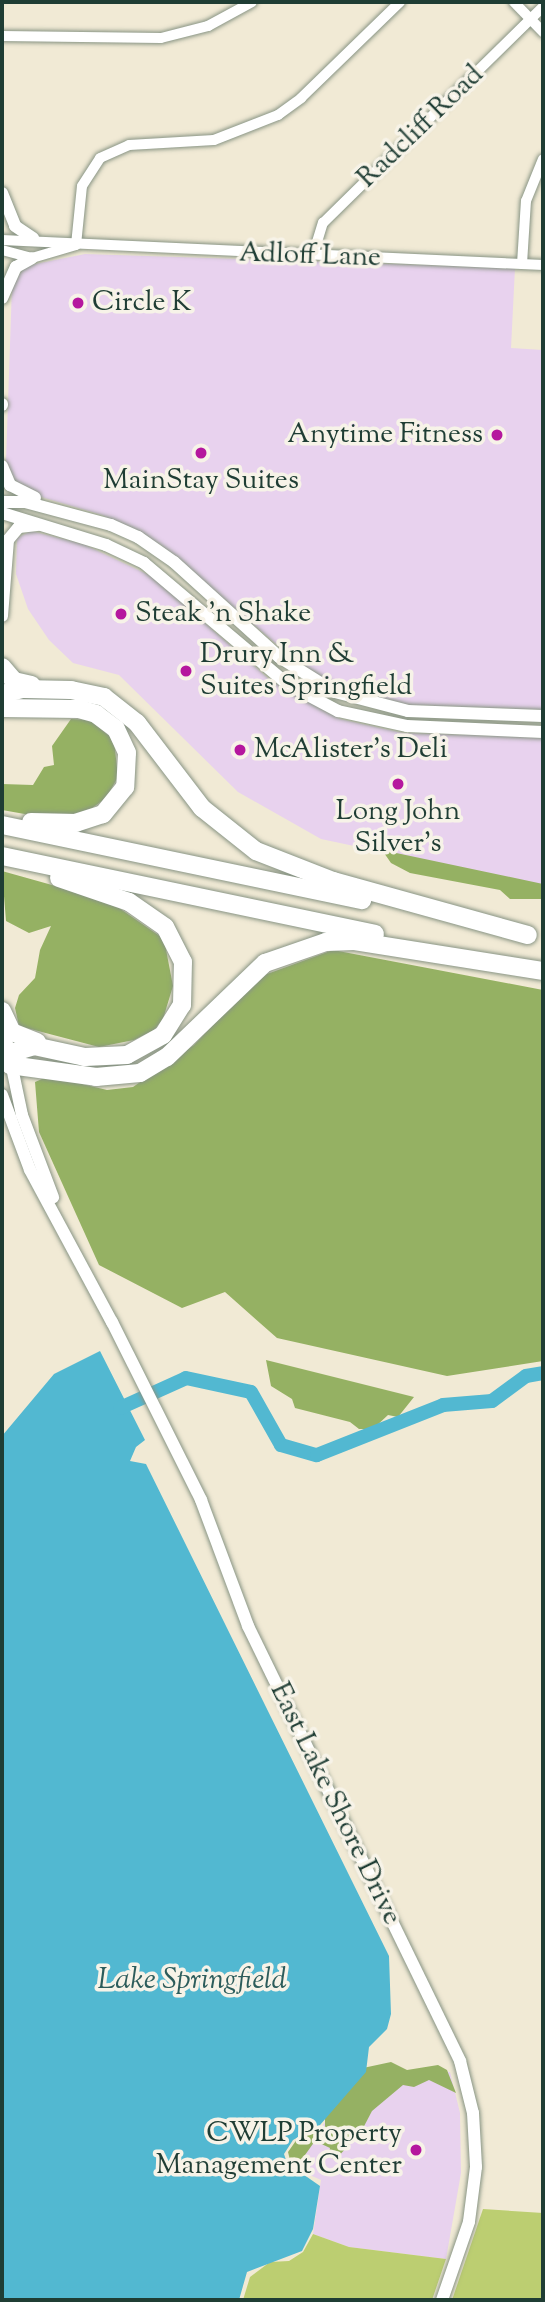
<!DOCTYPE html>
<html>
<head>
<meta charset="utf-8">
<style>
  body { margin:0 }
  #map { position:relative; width:545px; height:2302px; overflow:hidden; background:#f1ead5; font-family:"Sorts Mill Goudy",serif }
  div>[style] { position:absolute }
  .built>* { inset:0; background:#e8d2ee }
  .green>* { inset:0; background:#bcce71 }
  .forest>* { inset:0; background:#95b163 }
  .water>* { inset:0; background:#52b8d1 }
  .river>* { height:14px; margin:-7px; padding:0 7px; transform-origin:7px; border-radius:7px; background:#52b8d1 }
  .roads { filter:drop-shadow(0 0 2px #889484) drop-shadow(0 0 2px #889484) }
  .minor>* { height:10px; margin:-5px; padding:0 5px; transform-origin:5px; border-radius:5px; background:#fff }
  .tertiary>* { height:12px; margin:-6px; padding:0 6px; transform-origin:6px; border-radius:6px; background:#fff }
  .secondary>* { height:12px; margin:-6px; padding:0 6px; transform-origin:6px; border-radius:6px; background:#fff }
  .motorway>* { height:18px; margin:-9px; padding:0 9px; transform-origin:9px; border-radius:9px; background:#fff }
  .dots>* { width:19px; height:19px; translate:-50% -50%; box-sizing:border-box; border:4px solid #f7f3e8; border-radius:50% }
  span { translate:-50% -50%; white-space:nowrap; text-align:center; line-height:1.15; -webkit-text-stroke:7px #f7f3e8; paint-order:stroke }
  .street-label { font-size:28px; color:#1f3d34 }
  .poi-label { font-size:28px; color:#1f3d34 }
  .left { translate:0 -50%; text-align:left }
  .right { translate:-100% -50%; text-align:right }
  .water-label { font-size:30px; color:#2c5c5b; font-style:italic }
  .frame { position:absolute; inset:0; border:4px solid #1f3d34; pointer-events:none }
</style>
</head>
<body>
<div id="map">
  <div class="built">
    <i style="clip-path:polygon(85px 254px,515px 268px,511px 348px,543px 350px,543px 710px,409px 705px,343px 690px,305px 669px,161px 545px,102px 515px,21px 491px,8px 474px,6px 461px,12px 286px,25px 266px)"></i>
    <i style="clip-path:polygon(31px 531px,83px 544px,151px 576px,270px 680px,340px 719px,403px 733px,543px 737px,543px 886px,321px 839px,238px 792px,119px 675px,73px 663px,49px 640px,28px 609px,16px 574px,17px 538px)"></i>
    <i style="clip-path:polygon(369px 2071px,450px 2072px,460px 2113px,461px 2173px,446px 2259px,349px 2247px,313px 2234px,321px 2180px,303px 2172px,289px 2155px,293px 2147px,316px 2133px)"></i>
  </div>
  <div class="green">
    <i style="clip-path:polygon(483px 2209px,543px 2213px,543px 2300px,452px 2300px)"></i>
    <i style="clip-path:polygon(313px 2234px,349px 2247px,446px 2259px,432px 2300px,243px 2300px,250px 2277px,270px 2262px,289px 2261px,303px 2252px)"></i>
  </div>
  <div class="forest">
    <i style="clip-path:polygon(71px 719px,90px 720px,114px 740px,118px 777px,106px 798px,84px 814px,36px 816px,2px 810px,2px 784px,33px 785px,44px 767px,54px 765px,52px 746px)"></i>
    <i style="clip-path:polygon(382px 850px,543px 884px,543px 899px,510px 899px,500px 890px,410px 873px,391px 863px)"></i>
    <i style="clip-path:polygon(2px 871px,109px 901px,164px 939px,173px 986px,163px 1019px,154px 1030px,134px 1040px,99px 1047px,19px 1026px,15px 1008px,19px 995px,35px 978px,40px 950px,51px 926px,29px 933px,6px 921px)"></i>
    <i style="clip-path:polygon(333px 950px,543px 990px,543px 1361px,447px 1376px,277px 1338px,225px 1292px,182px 1308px,99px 1265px,39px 1132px,35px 1082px,49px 1076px,107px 1090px,133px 1087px,194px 1045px,240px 996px,267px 974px)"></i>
    <i style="clip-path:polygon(266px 1360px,414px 1397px,398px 1417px,388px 1415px,373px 1429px,359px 1429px,350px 1422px,295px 1408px,292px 1399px,271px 1386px)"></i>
    <i style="clip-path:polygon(391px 2062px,407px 2070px,438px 2065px,447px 2070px,456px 2093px,429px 2080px,414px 2087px,403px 2085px,372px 2111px,361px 2132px,335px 2160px,328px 2156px,330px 2148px,315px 2141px,300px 2162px,290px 2160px,288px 2152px,307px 2125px,319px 2131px,325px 2126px,325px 2116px,363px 2068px)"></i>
  </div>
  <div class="water">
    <i style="clip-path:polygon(100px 1351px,145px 1440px,136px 1447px,130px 1461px,146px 1464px,389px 1956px,391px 2014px,387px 2029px,369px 2047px,366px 2072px,320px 2125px,293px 2140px,284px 2154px,287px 2163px,320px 2186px,313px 2229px,302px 2251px,247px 2272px,239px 2300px,2px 2300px,2px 1436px,54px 1374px)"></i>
  </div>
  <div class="river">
    <i style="left:120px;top:1408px;width:72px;rotate:-24.4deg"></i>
    <i style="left:186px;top:1378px;width:66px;rotate:12.2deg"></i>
    <i style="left:251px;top:1392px;width:61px;rotate:60.5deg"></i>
    <i style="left:281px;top:1445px;width:37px;rotate:16deg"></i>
    <i style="left:317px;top:1455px;width:136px;rotate:-21.6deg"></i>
    <i style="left:443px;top:1405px;width:49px;rotate:-4.7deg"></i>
    <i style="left:492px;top:1401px;width:42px;rotate:-36.3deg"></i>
    <i style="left:526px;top:1376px;width:17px;rotate:-10deg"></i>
  </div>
  <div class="roads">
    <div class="minor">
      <i style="left:514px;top:2px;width:42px;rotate:46deg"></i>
      <i style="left:2px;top:36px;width:159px;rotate:0.7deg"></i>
      <i style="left:161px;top:38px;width:49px;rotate:-14.3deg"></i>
      <i style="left:208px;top:26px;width:50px;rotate:-28.6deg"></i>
      <i style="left:2px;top:240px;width:542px;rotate:2.65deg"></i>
      <i style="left:76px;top:245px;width:59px;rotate:-84.2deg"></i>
      <i style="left:82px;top:186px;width:33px;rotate:-57deg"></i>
      <i style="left:100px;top:158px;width:32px;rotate:-24deg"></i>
      <i style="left:129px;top:145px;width:85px;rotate:-3.4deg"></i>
      <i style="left:214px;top:140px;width:69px;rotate:-21.3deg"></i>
      <i style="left:278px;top:115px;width:29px;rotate:-36deg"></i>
      <i style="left:301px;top:98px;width:138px;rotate:-44.1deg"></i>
      <i style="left:2px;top:250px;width:31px;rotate:15deg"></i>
      <i style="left:32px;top:258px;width:46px;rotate:-16.5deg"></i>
      <i style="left:313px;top:255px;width:34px;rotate:-73deg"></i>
      <i style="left:323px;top:223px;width:308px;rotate:-44.5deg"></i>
      <i style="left:522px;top:264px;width:63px;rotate:-86.4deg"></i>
      <i style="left:526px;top:201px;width:45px;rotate:-68deg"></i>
    </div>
    <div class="tertiary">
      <i style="left:112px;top:1322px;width:199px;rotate:63.4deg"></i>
      <i style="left:201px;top:1500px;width:134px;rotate:69.5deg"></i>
      <i style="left:248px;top:1626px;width:484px;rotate:64deg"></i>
      <i style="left:460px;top:2061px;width:54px;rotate:76deg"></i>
      <i style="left:473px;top:2113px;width:54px;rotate:86.8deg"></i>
      <i style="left:476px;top:2167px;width:55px;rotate:97.3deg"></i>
      <i style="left:469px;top:2222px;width:83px;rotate:109.1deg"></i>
    </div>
    <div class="secondary">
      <i style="left:2px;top:193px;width:35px;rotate:68deg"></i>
      <i style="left:15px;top:226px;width:22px;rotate:34deg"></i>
      <i style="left:2px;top:298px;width:34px;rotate:-66deg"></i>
      <i style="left:16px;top:267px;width:18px;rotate:-29deg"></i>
      <i style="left:2px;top:404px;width:1px;rotate:90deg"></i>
      <i style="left:2px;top:466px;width:21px;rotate:67deg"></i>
      <i style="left:10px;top:485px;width:28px;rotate:27deg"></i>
      <i style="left:2px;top:502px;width:23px"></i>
      <i style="left:25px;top:502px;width:89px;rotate:15deg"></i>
      <i style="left:111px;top:525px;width:30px;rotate:24deg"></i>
      <i style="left:138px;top:537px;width:44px;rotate:34.8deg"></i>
      <i style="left:174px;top:562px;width:142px;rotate:42.1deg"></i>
      <i style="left:279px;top:657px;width:66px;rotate:32deg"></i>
      <i style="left:335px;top:692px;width:75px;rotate:14.6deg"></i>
      <i style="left:408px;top:711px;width:135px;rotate:2.1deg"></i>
      <i style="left:2px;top:513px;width:109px;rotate:17.1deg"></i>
      <i style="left:106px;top:545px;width:42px;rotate:25.3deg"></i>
      <i style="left:144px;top:563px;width:187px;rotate:40.2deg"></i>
      <i style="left:287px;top:684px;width:58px;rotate:27.9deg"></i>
      <i style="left:338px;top:711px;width:71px;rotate:12.3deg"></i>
      <i style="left:407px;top:726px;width:136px;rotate:2.5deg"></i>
      <i style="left:2px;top:616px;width:76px;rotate:-85.5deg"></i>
      <i style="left:8px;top:540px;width:17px;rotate:-50deg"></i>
      <i style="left:19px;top:527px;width:18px;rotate:-6deg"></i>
      <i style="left:2px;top:1020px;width:97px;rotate:78.1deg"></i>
      <i style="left:22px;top:1115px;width:88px;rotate:69.3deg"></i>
      <i style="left:2px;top:1095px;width:80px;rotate:69.5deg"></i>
      <i style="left:30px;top:1170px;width:173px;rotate:61.7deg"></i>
    </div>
    <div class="motorway">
      <i style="left:2px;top:667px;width:18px;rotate:49deg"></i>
      <i style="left:14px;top:681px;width:18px;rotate:13deg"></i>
      <i style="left:2px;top:694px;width:21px;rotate:-14deg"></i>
      <i style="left:22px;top:689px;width:49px;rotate:1.2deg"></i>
      <i style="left:71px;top:690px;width:34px;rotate:12deg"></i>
      <i style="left:104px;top:697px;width:42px;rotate:38.2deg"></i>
      <i style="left:137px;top:723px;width:107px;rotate:52.6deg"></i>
      <i style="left:202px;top:808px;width:69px;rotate:38.5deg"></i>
      <i style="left:256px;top:851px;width:83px;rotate:21.3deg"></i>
      <i style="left:333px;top:881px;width:202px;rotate:15.5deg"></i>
      <i style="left:2px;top:708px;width:77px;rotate:0.7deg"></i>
      <i style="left:79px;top:709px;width:18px;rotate:16deg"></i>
      <i style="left:96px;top:714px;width:25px;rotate:37deg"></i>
      <i style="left:116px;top:729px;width:26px;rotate:65deg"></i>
      <i style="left:127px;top:753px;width:34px;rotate:93deg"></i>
      <i style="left:125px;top:787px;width:35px;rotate:129deg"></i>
      <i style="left:103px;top:814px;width:28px;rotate:162deg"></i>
      <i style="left:76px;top:823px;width:45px;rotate:-178.7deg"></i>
      <i style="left:2px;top:825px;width:368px;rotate:11.8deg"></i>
      <i style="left:2px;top:856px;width:381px;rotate:11.8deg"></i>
      <i style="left:2px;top:1011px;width:23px;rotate:65deg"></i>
      <i style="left:12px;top:1032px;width:27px;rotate:22deg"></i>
      <i style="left:8px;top:1054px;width:27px;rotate:-17deg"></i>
      <i style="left:34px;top:1046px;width:52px;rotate:12.2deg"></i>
      <i style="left:85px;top:1057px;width:42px;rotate:-2.7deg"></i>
      <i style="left:127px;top:1055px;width:41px;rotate:-29.1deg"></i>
      <i style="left:163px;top:1035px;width:36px;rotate:-58deg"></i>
      <i style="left:182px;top:1005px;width:43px;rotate:-88.7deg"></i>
      <i style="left:183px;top:962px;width:39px;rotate:-117deg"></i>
      <i style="left:165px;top:927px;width:44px;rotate:-145.2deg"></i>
      <i style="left:129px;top:902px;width:74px;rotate:-161.1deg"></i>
      <i style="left:10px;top:1065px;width:87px;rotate:7.9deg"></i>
      <i style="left:96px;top:1077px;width:44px;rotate:-5.2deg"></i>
      <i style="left:140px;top:1073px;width:31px;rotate:-31deg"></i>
      <i style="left:167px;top:1057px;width:136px;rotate:-43.8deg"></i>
      <i style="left:265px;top:963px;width:65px;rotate:-19deg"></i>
      <i style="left:326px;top:942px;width:28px;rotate:-2deg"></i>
      <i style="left:354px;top:941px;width:191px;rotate:9deg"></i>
    </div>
  </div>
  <div class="dots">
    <i style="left:78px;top:303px;background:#b5179e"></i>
    <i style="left:497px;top:435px;background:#b5179e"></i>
    <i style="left:201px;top:453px;background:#b5179e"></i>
    <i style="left:121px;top:614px;background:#b5179e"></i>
    <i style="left:186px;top:671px;background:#b5179e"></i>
    <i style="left:240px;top:750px;background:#b5179e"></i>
    <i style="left:398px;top:784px;background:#b5179e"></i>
    <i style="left:416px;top:2150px;background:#b5179e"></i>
  </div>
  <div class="street-label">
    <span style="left:421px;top:127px;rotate:-44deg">Radcliff Road</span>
    <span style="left:310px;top:256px;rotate:2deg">Adloff Lane</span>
    <span style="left:335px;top:1804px;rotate:64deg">East Lake Shore Drive</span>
  </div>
  <div class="poi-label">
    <span class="left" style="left:92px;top:303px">Circle K</span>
    <span class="right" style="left:483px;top:435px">Anytime Fitness</span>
    <span style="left:201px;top:481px">MainStay Suites</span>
    <span class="left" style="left:135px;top:614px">Steak 'n Shake</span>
    <span class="left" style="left:200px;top:671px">Drury Inn &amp;<br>Suites Springfield</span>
    <span class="left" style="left:254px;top:750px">McAlister's Deli</span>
    <span style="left:398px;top:828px">Long John<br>Silver's</span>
    <span class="right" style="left:402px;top:2150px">CWLP Property<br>Management Center</span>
  </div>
  <div class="water-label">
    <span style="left:192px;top:1981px">Lake Springfield</span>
  </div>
  <div class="frame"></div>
</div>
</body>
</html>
